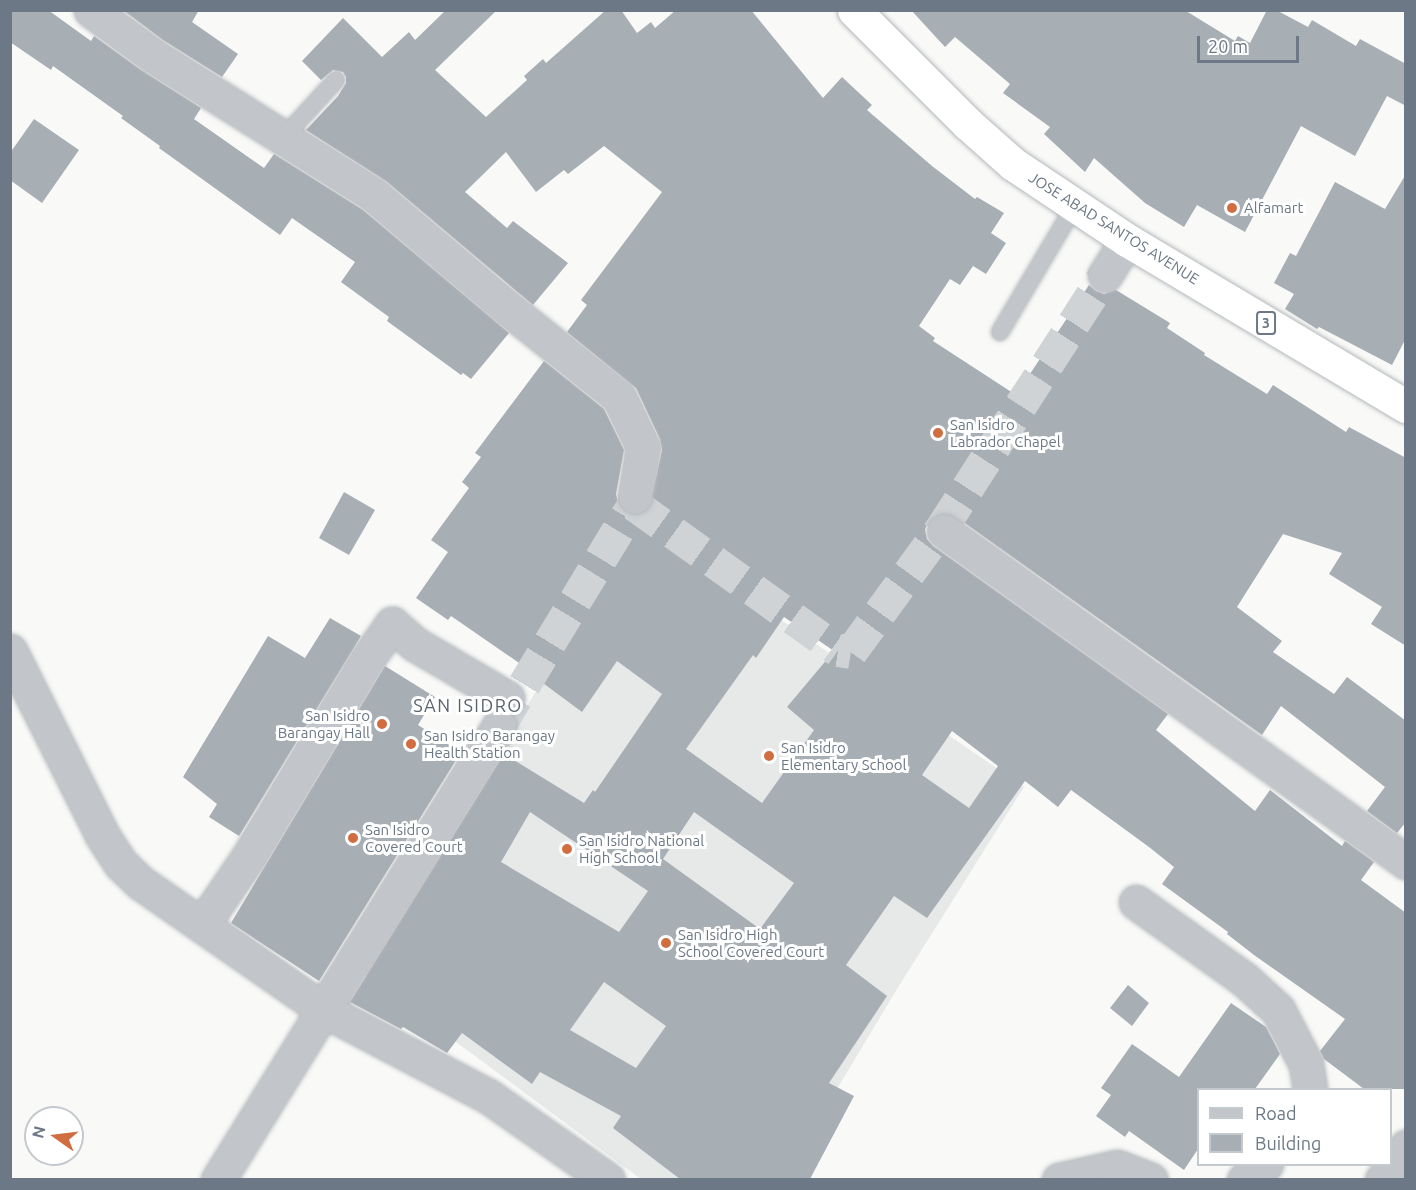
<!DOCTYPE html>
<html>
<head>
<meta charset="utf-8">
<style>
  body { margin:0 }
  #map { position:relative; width:1416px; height:1190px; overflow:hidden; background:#f9faf8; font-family:Ubuntu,sans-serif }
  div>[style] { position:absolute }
  .built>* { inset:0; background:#e7e9e8 }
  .building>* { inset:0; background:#a7aeb4 }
  .street-tunnel>* { height:33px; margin-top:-16.5px; transform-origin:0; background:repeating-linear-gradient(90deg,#cfd3d6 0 33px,transparent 0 49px) }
  .roads { filter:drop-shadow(0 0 2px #b5b8bc) drop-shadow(0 0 2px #b5b8bc) }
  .lane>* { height:16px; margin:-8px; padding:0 8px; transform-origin:8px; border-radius:8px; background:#c2c5c9 }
  .street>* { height:33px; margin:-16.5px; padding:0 16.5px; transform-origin:16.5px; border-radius:16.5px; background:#c2c5c9 }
  .highway>* { height:33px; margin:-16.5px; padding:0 16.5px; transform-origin:16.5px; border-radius:16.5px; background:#fff }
  .dots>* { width:16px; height:16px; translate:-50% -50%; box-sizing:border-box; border:3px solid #fff; border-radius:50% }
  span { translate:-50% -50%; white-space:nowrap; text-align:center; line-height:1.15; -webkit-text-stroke:6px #fff; paint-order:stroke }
  .shield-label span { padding:2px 4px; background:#fff; border:2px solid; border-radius:4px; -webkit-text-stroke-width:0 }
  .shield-label { font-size:14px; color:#6c7885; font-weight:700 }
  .poi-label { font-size:15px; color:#6c7885 }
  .left { translate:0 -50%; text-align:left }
  .right { translate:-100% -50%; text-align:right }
  .street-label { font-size:15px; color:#6c7885 }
  .quarter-label { font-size:18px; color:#59626b; letter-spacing:1.5px }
  .frame { position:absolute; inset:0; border:12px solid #6c7885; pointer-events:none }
  .legend { position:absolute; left:1197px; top:1088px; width:195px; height:78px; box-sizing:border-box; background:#fff; border:2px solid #c4c9ce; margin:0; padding:8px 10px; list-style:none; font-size:18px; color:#6c7885 }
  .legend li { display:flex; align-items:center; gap:12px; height:30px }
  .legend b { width:30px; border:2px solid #c4c9ce }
  .north { position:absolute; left:24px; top:1106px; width:60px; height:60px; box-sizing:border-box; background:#fff; border:2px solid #c4c9ce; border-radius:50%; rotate:284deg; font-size:16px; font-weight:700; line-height:24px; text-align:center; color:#6c7885 }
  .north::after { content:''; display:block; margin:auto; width:21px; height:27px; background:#d06d41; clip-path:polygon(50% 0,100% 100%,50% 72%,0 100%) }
  .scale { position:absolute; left:1197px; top:36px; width:102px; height:27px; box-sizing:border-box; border:3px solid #6c7885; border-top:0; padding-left:8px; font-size:18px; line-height:21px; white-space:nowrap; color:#6c7885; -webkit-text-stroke:4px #fff; paint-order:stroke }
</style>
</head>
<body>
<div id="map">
  <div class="built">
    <i style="clip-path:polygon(639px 522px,1024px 787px,897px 989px,783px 1179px,641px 1179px,364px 974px)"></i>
  </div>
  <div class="building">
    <i style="clip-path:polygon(10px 10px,48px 10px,91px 41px,94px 36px,141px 70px,201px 108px,194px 119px,264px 168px,274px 154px,363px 210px,509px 333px,471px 379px,463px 373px,461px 375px,387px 321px,389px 317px,341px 282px,355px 262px,292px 218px,280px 235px,159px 148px,160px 146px,121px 118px,123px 116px,53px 66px,51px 70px,10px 42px)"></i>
    <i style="clip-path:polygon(123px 10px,199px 10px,192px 22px,238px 54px,222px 77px,163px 40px)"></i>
    <i style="clip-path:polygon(evenodd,446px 10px,497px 10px,435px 70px,486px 117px,527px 80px,524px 76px,543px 59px,546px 63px,606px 10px,621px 10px,637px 33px,651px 22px,655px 28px,676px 10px,751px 10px,823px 98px,842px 77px,872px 105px,867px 110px,932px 166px,975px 199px,977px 197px,1004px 213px,991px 233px,1006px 243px,986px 274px,973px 266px,960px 285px,950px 279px,919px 326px,935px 338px,933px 341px,1016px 395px,1089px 285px,1096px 291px,1104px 294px,1116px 290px,1170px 323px,1167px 328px,1205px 353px,1204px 355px,1267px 394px,1273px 385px,1346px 432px,1349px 427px,1406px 458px,1406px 646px,1371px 624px,1382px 607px,1329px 574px,1342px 553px,1283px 534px,1237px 607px,1282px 641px,1273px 652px,1334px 694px,1347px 677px,1406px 721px,1406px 822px,1397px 833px,1367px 811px,1385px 787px,1281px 706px,1262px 735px,955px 516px,945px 512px,936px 514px,928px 521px,925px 530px,927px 539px,933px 546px,1168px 714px,1156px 730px,1255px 811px,1270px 790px,1342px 846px,1345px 841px,1374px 862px,1361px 880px,1406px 913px,1406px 1089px,1364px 1089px,1324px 1059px,1320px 1051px,1345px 1019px,1254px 955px,1227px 934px,1228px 932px,1162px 884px,1174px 867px,1149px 847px,1071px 790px,1058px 807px,1025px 781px,927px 918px,894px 896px,846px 965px,887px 996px,829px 1083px,854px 1096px,810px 1179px,680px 1179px,613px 1128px,621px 1116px,540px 1072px,532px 1084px,462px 1033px,447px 1053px,403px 1027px,401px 1029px,350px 1002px,504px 754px,584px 803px,593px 790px,595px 792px,662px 694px,617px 661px,582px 712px,524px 669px,525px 667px,451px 616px,448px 620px,416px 598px,448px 552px,431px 540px,469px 488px,462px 482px,481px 457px,475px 453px,544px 361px,604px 409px,624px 450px,616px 494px,618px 503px,624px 511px,633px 515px,641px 514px,650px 507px,662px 450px,660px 439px,636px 388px,567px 332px,587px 305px,581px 300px,662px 192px,604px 146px,568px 174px,564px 170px,536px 192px,506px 152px,465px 192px,507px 228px,513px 221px,568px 263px,533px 305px,386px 181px,306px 130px,338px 96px,346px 83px,346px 77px,343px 72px,333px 70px,321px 80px,302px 61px,343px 18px,382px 57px,409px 32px,415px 40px,446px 10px,784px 617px,834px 651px,787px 707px,814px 730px,762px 803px,686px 749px,753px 655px,756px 658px,784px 617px,446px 10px,952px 731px,998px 766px,969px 808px,922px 775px,952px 731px,446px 10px,530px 812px,648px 891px,619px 932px,501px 862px,530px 812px,446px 10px,694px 812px,794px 883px,760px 929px,663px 859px,694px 812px,446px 10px,604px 982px,666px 1026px,636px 1068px,570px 1030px,604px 982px)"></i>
    <i style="clip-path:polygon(911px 10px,1186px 11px,1235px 41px,1238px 36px,1250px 43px,1267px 10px,1276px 10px,1308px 27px,1312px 20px,1356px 46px,1360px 39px,1406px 64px,1406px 106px,1387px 96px,1355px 156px,1301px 126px,1245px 232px,1197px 205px,1184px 227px,1145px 203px,1094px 158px,1085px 172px,1044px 134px,1050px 127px,1003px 93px,1010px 84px,955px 37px,945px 47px)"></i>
    <i style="clip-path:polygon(34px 119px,79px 150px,42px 203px,10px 180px,10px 153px)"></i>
    <i style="clip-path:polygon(1406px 174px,1406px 338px,1392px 365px,1319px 327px,1317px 329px,1285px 309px,1294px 294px,1274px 283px,1290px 253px,1296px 256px,1335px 182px,1385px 209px)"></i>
    <i style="clip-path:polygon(344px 492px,375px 510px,349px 555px,319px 538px)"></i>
    <i style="clip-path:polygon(330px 618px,361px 636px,239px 836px,209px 817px,217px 804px,183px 777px,268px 636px,305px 658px)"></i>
    <i style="clip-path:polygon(385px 666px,435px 697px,418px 725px,461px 752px,319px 981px,231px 923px)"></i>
    <i style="clip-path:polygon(1128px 985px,1149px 1003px,1132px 1026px,1110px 1008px)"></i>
    <i style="clip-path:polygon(1231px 1003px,1266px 1027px,1280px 1054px,1255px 1089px,1198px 1089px,1198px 1149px,1184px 1170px,1129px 1131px,1125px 1137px,1096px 1116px,1111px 1095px,1101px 1088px,1132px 1044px,1179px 1077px)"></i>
  </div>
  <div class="street-tunnel">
    <i style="left:634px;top:504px;width:251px;rotate:35.6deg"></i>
    <i style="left:838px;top:650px;width:13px;rotate:9deg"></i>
    <i style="left:851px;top:652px;width:152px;rotate:-53.8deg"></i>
    <i style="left:941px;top:529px;width:302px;rotate:-57.2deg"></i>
    <i style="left:499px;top:726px;width:260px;rotate:-58.7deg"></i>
    <i style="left:634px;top:504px;width:8px;rotate:-83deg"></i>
  </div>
  <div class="roads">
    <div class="lane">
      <i style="left:282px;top:139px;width:80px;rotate:-47.5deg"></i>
      <i style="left:1000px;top:332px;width:147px;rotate:-59.4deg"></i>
    </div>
    <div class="street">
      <i style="left:91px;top:10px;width:76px;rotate:36.4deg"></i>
      <i style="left:152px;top:55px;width:262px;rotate:32.2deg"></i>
      <i style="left:374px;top:195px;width:165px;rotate:40.3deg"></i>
      <i style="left:500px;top:302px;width:152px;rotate:38.6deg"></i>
      <i style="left:619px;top:397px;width:55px;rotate:64.4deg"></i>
      <i style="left:643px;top:447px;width:50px;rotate:99.3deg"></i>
      <i style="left:1105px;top:275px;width:41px;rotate:-57.8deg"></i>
      <i style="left:944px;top:531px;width:568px;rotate:35.62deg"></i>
      <i style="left:10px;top:651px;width:206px;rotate:63.4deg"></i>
      <i style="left:102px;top:835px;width:35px;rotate:57deg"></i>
      <i style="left:121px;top:864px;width:28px;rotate:44deg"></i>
      <i style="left:141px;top:883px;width:223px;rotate:34.8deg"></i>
      <i style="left:324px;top:1010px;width:185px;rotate:27.7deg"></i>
      <i style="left:488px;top:1096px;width:146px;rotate:35deg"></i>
      <i style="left:1136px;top:902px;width:133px;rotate:35.5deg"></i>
      <i style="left:1244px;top:979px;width:46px;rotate:42.4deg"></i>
      <i style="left:1278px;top:1010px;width:61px;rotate:62.6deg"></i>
      <i style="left:1306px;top:1064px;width:26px;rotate:81deg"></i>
      <i style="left:202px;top:925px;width:83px;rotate:-55.7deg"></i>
      <i style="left:249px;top:856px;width:231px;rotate:-59deg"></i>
      <i style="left:368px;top:658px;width:42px;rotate:-54.8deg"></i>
      <i style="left:392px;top:624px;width:30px;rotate:41deg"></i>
      <i style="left:415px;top:644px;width:107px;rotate:30.4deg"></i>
      <i style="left:218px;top:1180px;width:534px;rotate:-58.24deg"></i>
      <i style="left:1059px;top:1180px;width:59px;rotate:-12.6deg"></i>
      <i style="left:1117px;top:1167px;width:36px;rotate:21deg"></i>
      <i style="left:1244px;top:1180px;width:27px;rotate:-36deg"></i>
      <i style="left:1382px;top:1180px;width:41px;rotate:-54deg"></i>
    </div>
    <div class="highway">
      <i style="left:854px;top:10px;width:161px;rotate:45deg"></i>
      <i style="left:968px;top:124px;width:60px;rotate:41.6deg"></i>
      <i style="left:1013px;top:164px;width:137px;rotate:33.7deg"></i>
      <i style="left:1127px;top:240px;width:325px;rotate:30.8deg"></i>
    </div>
  </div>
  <div class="dots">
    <i style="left:1232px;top:208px;background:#d06d41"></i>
    <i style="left:938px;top:433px;background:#d06d41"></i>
    <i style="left:382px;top:724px;background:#d06d41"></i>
    <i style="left:411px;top:744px;background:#d06d41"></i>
    <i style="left:769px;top:756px;background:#d06d41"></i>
    <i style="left:353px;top:838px;background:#d06d41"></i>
    <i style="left:567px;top:849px;background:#d06d41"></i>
    <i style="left:666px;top:943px;background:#d06d41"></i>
  </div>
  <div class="shield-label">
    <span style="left:1266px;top:323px">3</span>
  </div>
  <div class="poi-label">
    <span class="left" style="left:1244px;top:208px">Alfamart</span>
    <span class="left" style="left:950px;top:433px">San Isidro<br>Labrador Chapel</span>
    <span class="right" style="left:370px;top:724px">San Isidro<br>Barangay Hall</span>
    <span class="left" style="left:424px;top:744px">San Isidro Barangay<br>Health Station</span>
    <span class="left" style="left:781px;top:756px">San Isidro<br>Elementary School</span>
    <span class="left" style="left:365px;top:838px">San Isidro<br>Covered Court</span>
    <span class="left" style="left:579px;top:849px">San Isidro National<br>High School</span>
    <span class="left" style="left:678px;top:943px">San Isidro High<br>School Covered Court</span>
  </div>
  <div class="street-label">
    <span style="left:1114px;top:228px;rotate:32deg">JOSE ABAD SANTOS AVENUE</span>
  </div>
  <div class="quarter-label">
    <span style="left:468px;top:705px">SAN ISIDRO</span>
  </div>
  <div class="frame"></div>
  <ul class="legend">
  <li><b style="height:8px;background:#c2c5c9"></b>Road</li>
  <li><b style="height:16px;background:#a7aeb4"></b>Building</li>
  </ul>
  <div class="north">N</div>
  <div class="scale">20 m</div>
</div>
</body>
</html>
